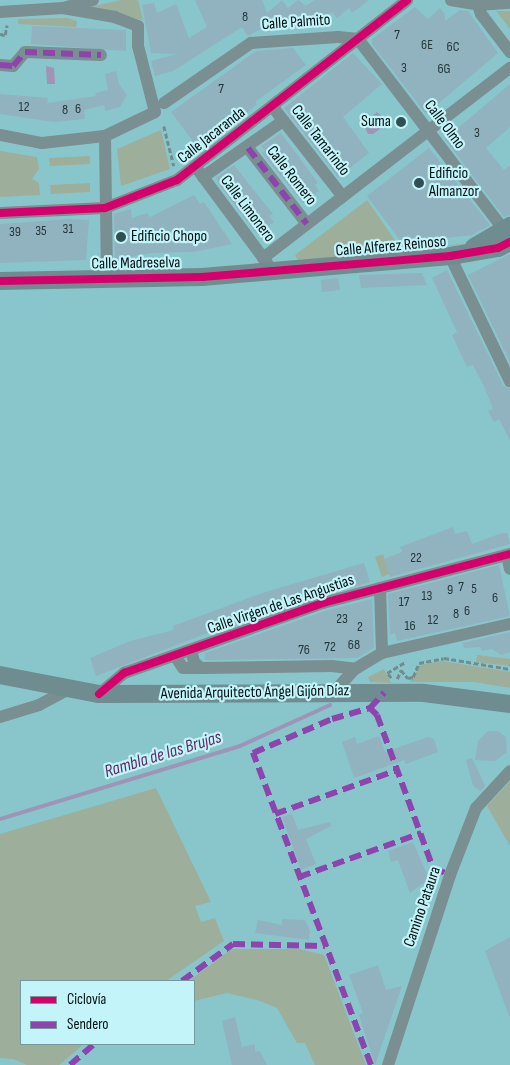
<!DOCTYPE html>
<html>
<head>
<meta charset="utf-8">
<style>
  body { margin:0 }
  #map { position:relative; width:510px; height:1065px; overflow:hidden; background:#89c6cc; font-family:"Sofia Sans Condensed",sans-serif }
  div>[style] { position:absolute }
  .green>* { inset:0; background:#9dae9a }
  .water>* { inset:0; background:#9f94b6 }
  .stream>* { height:4px; margin:-2px; padding:0 2px; transform-origin:2px; border-radius:2px; background:#9f94b6 }
  .building>* { inset:0; background:#91b2bf }
  .path>* { height:2.5px; margin-top:-1.25px; transform-origin:0; background:repeating-linear-gradient(90deg,#708d90 0 5px,transparent 0 7.5px) }
  .street>* { height:12px; margin:-6px; padding:0 6px; transform-origin:6px; border-radius:6px; background:#7a8f91 }
  .secondary>* { height:18px; margin:-9px; padding:0 9px; transform-origin:9px; border-radius:9px; background:#6f8d90 }
  .quiet>* { height:6px; margin-top:-3px; transform-origin:0; background:repeating-linear-gradient(90deg,#8e44ad 0 12px,transparent 0 18px) }
  .cycleway>* { height:8px; margin:-4px; padding:0 4px; transform-origin:4px; border-radius:4px; background:#d6006c }
  .dots>* { width:14px; height:14px; translate:-50% -50%; box-sizing:border-box; border:2px solid #c2f4f9; border-radius:50% }
  span { translate:-50% -50%; white-space:nowrap; text-align:center; line-height:1.15; -webkit-text-stroke:4.5px #c2f4f9; paint-order:stroke }
  .number-label { font-size:14px; color:#24383c }
  .number-label span { -webkit-text-stroke-width:0 }
  .street-label { font-size:16px; color:#000f11 }
  .poi-label { font-size:16px; color:#000f11 }
  .right { translate:-100% -50%; text-align:right }
  .left { translate:0 -50%; text-align:left }
  .water-label { font-size:18px; color:#602b65; font-style:italic }
  .legend { position:absolute; left:20px; top:980px; width:175px; height:65px; box-sizing:border-box; background:#c2f4f9; border:1px solid #74989c; margin:0; padding:6px 9px; list-style:none; font-size:15px; color:#000f11 }
  .legend li { display:flex; align-items:center; gap:10px; height:25px }
  .legend b { width:25px; border:1px solid #74989c }
</style>
</head>
<body>
<div id="map">
  <div class="green">
    <i style="clip-path:polygon(121px 0,138px 0,143px 20px,85px 8px)"></i>
    <i style="clip-path:polygon(496px 11px,510px 11px,510px 29px)"></i>
    <i style="clip-path:polygon(68px 18px,77px 21px,76px 27px,18px 24px,18px 19px)"></i>
    <i style="clip-path:polygon(161px 130px,170px 169px,121px 186px,117px 149px)"></i>
    <i style="clip-path:polygon(0 151px,37px 157px,39px 169px,32px 179px,39px 183px,40px 195px,0 197px)"></i>
    <i style="clip-path:polygon(90px 156px,90px 164px,50px 166px,49px 158px)"></i>
    <i style="clip-path:polygon(90px 183px,90px 192px,51px 194px,50px 185px)"></i>
    <i style="clip-path:polygon(367px 200px,401px 249px,476px 243px,299px 262px,295px 255px)"></i>
    <i style="clip-path:polygon(383px 554px,389px 574px,382px 577px,375px 557px)"></i>
    <i style="clip-path:polygon(477px 655px,510px 659px,510px 666px,476px 662px)"></i>
    <i style="clip-path:polygon(442px 661px,510px 672px,510px 688px,474px 682px,410px 682px,421px 665px)"></i>
    <i style="clip-path:polygon(384px 669px,391px 683px,370px 682px,368px 677px)"></i>
    <i style="clip-path:polygon(510px 781px,510px 846px,487px 806px)"></i>
    <i style="clip-path:polygon(156px 788px,211px 902px,195px 906px,201px 922px,215px 918px,224px 941px,166px 981px,21px 981px,21px 1044px,84px 1044px,59px 1065px,27px 1065px,13px 1059px,0 1058px,0 834px)"></i>
    <i style="clip-path:polygon(232px 949px,299px 949px,324px 955px,366px 1065px,315px 1065px,305px 1043px,297px 1043px,277px 1008px,257px 1000px,227px 993px,194px 1001px,194px 981px,189px 981px)"></i>
  </div>
  <div class="water">
    <i style="clip-path:polygon(46px 66px,54px 68px,55px 84px,47px 84px)"></i>
    <i style="clip-path:polygon(377px 112px,388px 123px,373px 134px,368px 134px,363px 123px)"></i>
  </div>
  <div class="stream">
    <i style="left:0;top:819px;width:251px;rotate:-16.9deg"></i>
    <i style="left:240px;top:746px;width:99px;rotate:-24.5deg"></i>
  </div>
  <div class="building">
    <i style="clip-path:polygon(195px 0,262px 0,267px 13px,282px 0,288px 8px,298px 0,306px 6px,314px 0,369px 0,352px 13px,349px 8px,337px 18px,332px 12px,320px 22px,313px 15px,301px 24px,295px 17px,283px 26px,276px 18px,269px 24px,270px 33px,264px 27px,248px 36px,242px 27px,173px 71px,155px 76px,151px 61px,177px 54px,151px 53px,142px 5px,154px 3px,157px 13px,176px 4px,189px 38px,207px 27px)"></i>
    <i style="clip-path:polygon(415px 7px,428px 19px,440px 8px,445px 14px,445px 21px,460px 10px,468px 11px,498px 53px,426px 114px,372px 44px,372px 39px)"></i>
    <i style="clip-path:polygon(32px 26px,126px 30px,126px 51px,31px 44px)"></i>
    <i style="clip-path:polygon(293px 48px,306px 65px,255px 102px,257px 104px,249px 111px,242px 116px,238px 111px,228px 118px,219px 125px,224px 131px,198px 148px,171px 112px,256px 51px)"></i>
    <i style="clip-path:polygon(353px 53px,382px 84px,343px 117px,369px 153px,338px 177px,284px 108px)"></i>
    <i style="clip-path:polygon(116px 71px,119px 84px,127px 95px,120px 107px,105px 111px,104px 105px,84px 110px,85px 119px,53px 122px,0 114px,0 94px,48px 98px,47px 103px,96px 96px,95px 93px,108px 90px,105px 74px)"></i>
    <i style="clip-path:polygon(510px 84px,510px 127px,486px 148px,504px 170px,510px 165px,510px 215px,504px 217px,445px 139px)"></i>
    <i style="clip-path:polygon(281px 133px,318px 183px,315px 185px,319px 191px,303px 203px,262px 153px,265px 151px,261px 146px)"></i>
    <i style="clip-path:polygon(429px 148px,490px 225px,472px 235px,402px 243px,367px 196px)"></i>
    <i style="clip-path:polygon(234px 165px,273px 214px,269px 216px,274px 222px,257px 234px,218px 183px,216px 178px)"></i>
    <i style="clip-path:polygon(194px 195px,200px 204px,204px 202px,232px 244px,193px 252px,151px 253px,133px 256px,133px 263px,115px 264px,114px 214px,131px 209px,132px 218px,147px 213px,150px 217px)"></i>
    <i style="clip-path:polygon(70px 219px,89px 220px,86px 260px,0 263px,0 224px)"></i>
    <i style="clip-path:polygon(510px 254px,510px 362px,468px 275px)"></i>
    <i style="clip-path:polygon(447px 270px,503px 385px,510px 389px,510px 441px,499px 419px,494px 422px,488px 411px,493px 409px,484px 386px,473px 365px,467px 367px,452px 335px,457px 332px,432px 278px)"></i>
    <i style="clip-path:polygon(422px 273px,427px 285px,361px 288px,359px 275px)"></i>
    <i style="clip-path:polygon(338px 278px,340px 290px,322px 292px,321px 280px)"></i>
    <i style="clip-path:polygon(453px 527px,455px 534px,467px 531px,472px 544px,502px 533px,507px 533px,510px 544px,390px 577px,384px 559px,402px 552px,400px 547px)"></i>
    <i style="clip-path:polygon(364px 563px,370px 582px,205px 634px,96px 676px,90px 658px,130px 641px,174px 630px,173px 626px,265px 592px)"></i>
    <i style="clip-path:polygon(499px 565px,510px 616px,397px 641px,395px 633px,390px 635px,388px 594px)"></i>
    <i style="clip-path:polygon(372px 599px,374px 648px,357px 658px,205px 660px,205px 653px,325px 611px)"></i>
    <i style="clip-path:polygon(510px 632px,510px 652px,501px 655px,492px 649px,482px 651px,480px 647px,464px 648px,463px 643px)"></i>
    <i style="clip-path:polygon(488px 731px,498px 731px,506px 737px,507px 752px,495px 761px,475px 760px,478px 741px)"></i>
    <i style="clip-path:polygon(379px 736px,385px 752px,428px 737px,434px 739px,438px 752px,406px 764px,404px 760px,354px 778px,342px 742px,355px 737px,357px 744px)"></i>
    <i style="clip-path:polygon(472px 758px,485px 786px,481px 791px,473px 786px,466px 760px)"></i>
    <i style="clip-path:polygon(292px 814px,298px 830px,330px 822px,331px 826px,306px 839px,316px 864px,301px 870px,282px 817px)"></i>
    <i style="clip-path:polygon(413px 842px,429px 879px,410px 893px,398px 860px,391px 862px,388px 851px)"></i>
    <i style="clip-path:polygon(282px 919px,305px 920px,310px 931px,309px 940px,255px 933px,258px 920px,282px 925px)"></i>
    <i style="clip-path:polygon(510px 937px,510px 1016px,509px 1016px,485px 951px)"></i>
    <i style="clip-path:polygon(378px 965px,386px 990px,402px 986px,375px 1065px,359px 1015px,363px 1013px,349px 975px)"></i>
    <i style="clip-path:polygon(235px 1017px,242px 1047px,255px 1044px,255px 1052px,260px 1051px,267px 1065px,232px 1065px,222px 1021px)"></i>
  </div>
  <div class="path">
    <i style="left:0;top:34px;width:5px;rotate:11deg"></i>
    <i style="left:5px;top:35px;width:10px;rotate:-79deg"></i>
    <i style="left:164px;top:126px;width:41px;rotate:76deg"></i>
    <i style="left:391px;top:678px;width:6px;rotate:-129deg"></i>
    <i style="left:387px;top:673px;width:21px;rotate:-31deg"></i>
    <i style="left:397px;top:679px;width:10px;rotate:-66deg"></i>
    <i style="left:401px;top:670px;width:11px;rotate:49deg"></i>
    <i style="left:408px;top:678px;width:5px;rotate:-11deg"></i>
    <i style="left:413px;top:677px;width:15px;rotate:-67deg"></i>
    <i style="left:419px;top:663px;width:25px;rotate:-11deg"></i>
    <i style="left:444px;top:658px;width:67px;rotate:9.5deg"></i>
  </div>
  <div class="street">
    <i style="left:451px;top:0;width:27px;rotate:10deg"></i>
    <i style="left:478px;top:5px;width:32px;rotate:-4deg"></i>
    <i style="left:478px;top:5px;width:9px;rotate:72deg"></i>
    <i style="left:481px;top:14px;width:48px;rotate:52.7deg"></i>
    <i style="left:0;top:12px;width:63px;rotate:-3.6deg"></i>
    <i style="left:63px;top:8px;width:31px;rotate:-15deg"></i>
    <i style="left:358px;top:39px;width:240px;rotate:52.6deg"></i>
    <i style="left:0;top:65px;width:13px;rotate:4deg"></i>
    <i style="left:13px;top:66px;width:18px;rotate:-49deg"></i>
    <i style="left:25px;top:52px;width:76px;rotate:2.3deg"></i>
    <i style="left:164px;top:103px;width:106px;rotate:-34.6deg"></i>
    <i style="left:251px;top:43px;width:87px;rotate:-3.9deg"></i>
    <i style="left:338px;top:37px;width:20px;rotate:6deg"></i>
    <i style="left:272px;top:106px;width:115px;rotate:52deg"></i>
    <i style="left:0;top:135px;width:43px;rotate:10.8deg"></i>
    <i style="left:42px;top:143px;width:63px;rotate:-6.3deg"></i>
    <i style="left:105px;top:136px;width:55px;rotate:-25.6deg"></i>
    <i style="left:155px;top:112px;width:68px;rotate:-104.4deg"></i>
    <i style="left:138px;top:46px;width:20px;rotate:-90deg"></i>
    <i style="left:138px;top:26px;width:25px;rotate:-159deg"></i>
    <i style="left:115px;top:17px;width:53px;rotate:-170.2deg"></i>
    <i style="left:105px;top:136px;width:142px;rotate:89.2deg"></i>
    <i style="left:248px;top:148px;width:96px;rotate:52.2deg"></i>
    <i style="left:195px;top:166px;width:121px;rotate:53.4deg"></i>
    <i style="left:203px;top:177px;width:98px;rotate:-35deg"></i>
    <i style="left:0;top:213px;width:105px;rotate:-2.7deg"></i>
    <i style="left:105px;top:208px;width:77px;rotate:-21.3deg"></i>
    <i style="left:177px;top:180px;width:292px;rotate:-38deg"></i>
    <i style="left:450px;top:256px;width:139px;rotate:64.4deg"></i>
    <i style="left:263px;top:258px;width:312px;rotate:-37.6deg"></i>
    <i style="left:507px;top:555px;width:14px;rotate:78deg"></i>
    <i style="left:380px;top:588px;width:65px;rotate:88.2deg"></i>
    <i style="left:191px;top:650px;width:12px;rotate:76deg"></i>
    <i style="left:194px;top:662px;width:9px;rotate:41deg"></i>
    <i style="left:201px;top:668px;width:131px;rotate:-0.9deg"></i>
    <i style="left:332px;top:666px;width:23px;rotate:7deg"></i>
    <i style="left:175px;top:656px;width:14px;rotate:56deg"></i>
    <i style="left:183px;top:668px;width:18px"></i>
    <i style="left:334px;top:692px;width:31px;rotate:-48deg"></i>
    <i style="left:355px;top:669px;width:31px;rotate:-31deg"></i>
    <i style="left:382px;top:653px;width:131px;rotate:-12.8deg"></i>
    <i style="left:99px;top:694px;width:33px;rotate:-40deg"></i>
    <i style="left:124px;top:673px;width:211px;rotate:-19.4deg"></i>
    <i style="left:323px;top:603px;width:193px;rotate:-14.7deg"></i>
    <i style="left:0;top:717px;width:41px;rotate:-17.1deg"></i>
    <i style="left:39px;top:705px;width:32px;rotate:-28deg"></i>
    <i style="left:388px;top:1065px;width:200px;rotate:-71.9deg"></i>
    <i style="left:450px;top:875px;width:72px;rotate:-68.8deg"></i>
    <i style="left:476px;top:808px;width:50px;rotate:-47.4deg"></i>
  </div>
  <div class="secondary">
    <i style="left:474px;top:247px;width:42px;rotate:-30.3deg"></i>
    <i style="left:0;top:281px;width:202px;rotate:-1.1deg"></i>
    <i style="left:202px;top:277px;width:71px;rotate:-4.8deg"></i>
    <i style="left:273px;top:271px;width:178px;rotate:-4.8deg"></i>
    <i style="left:450px;top:256px;width:49px;rotate:-9.5deg"></i>
    <i style="left:498px;top:248px;width:13px;rotate:-27deg"></i>
    <i style="left:0;top:675px;width:101px;rotate:10.9deg"></i>
    <i style="left:99px;top:694px;width:325px;rotate:-0.2deg"></i>
    <i style="left:424px;top:693px;width:87px;rotate:7.3deg"></i>
  </div>
  <div class="quiet">
    <i style="left:0;top:65px;width:13px;rotate:4deg"></i>
    <i style="left:13px;top:66px;width:18px;rotate:-49deg"></i>
    <i style="left:25px;top:52px;width:76px;rotate:2.3deg"></i>
    <i style="left:248px;top:148px;width:96px;rotate:52.2deg"></i>
    <i style="left:370px;top:708px;width:10px;rotate:45deg"></i>
    <i style="left:377px;top:715px;width:163px;rotate:69.9deg"></i>
    <i style="left:433px;top:868px;width:18px;rotate:22deg"></i>
    <i style="left:275px;top:814px;width:130px;rotate:-19.8deg"></i>
    <i style="left:299px;top:877px;width:130px;rotate:-19.8deg"></i>
    <i style="left:182px;top:981px;width:63px;rotate:-36deg"></i>
    <i style="left:233px;top:944px;width:92px;rotate:1.2deg"></i>
    <i style="left:70px;top:1065px;width:32px;rotate:-41deg"></i>
    <i style="left:371px;top:1065px;width:334px;rotate:-110.7deg"></i>
    <i style="left:253px;top:753px;width:86px;rotate:-23.3deg"></i>
    <i style="left:332px;top:719px;width:40px;rotate:-16deg"></i>
    <i style="left:370px;top:708px;width:21px;rotate:-47deg"></i>
  </div>
  <div class="cycleway">
    <i style="left:0;top:213px;width:105px;rotate:-2.7deg"></i>
    <i style="left:105px;top:208px;width:77px;rotate:-21.3deg"></i>
    <i style="left:177px;top:180px;width:292px;rotate:-38deg"></i>
    <i style="left:0;top:281px;width:202px;rotate:-1.1deg"></i>
    <i style="left:202px;top:277px;width:71px;rotate:-4.8deg"></i>
    <i style="left:273px;top:271px;width:178px;rotate:-4.8deg"></i>
    <i style="left:450px;top:256px;width:49px;rotate:-9.5deg"></i>
    <i style="left:498px;top:248px;width:13px;rotate:-27deg"></i>
    <i style="left:99px;top:694px;width:33px;rotate:-40deg"></i>
    <i style="left:124px;top:673px;width:211px;rotate:-19.4deg"></i>
    <i style="left:323px;top:603px;width:193px;rotate:-14.7deg"></i>
  </div>
  <div class="dots">
    <i style="left:401px;top:122px;background:#304f52"></i>
    <i style="left:419px;top:183px;background:#304f52"></i>
    <i style="left:121px;top:237px;background:#304f52"></i>
  </div>
  <div class="number-label">
    <span style="left:245px;top:17px">8</span>
    <span style="left:397px;top:35px">7</span>
    <span style="left:427px;top:45px">6E</span>
    <span style="left:453px;top:47px">6C</span>
    <span style="left:404px;top:68px">3</span>
    <span style="left:444px;top:69px">6G</span>
    <span style="left:221px;top:89px">7</span>
    <span style="left:24px;top:107px">12</span>
    <span style="left:78px;top:109px">6</span>
    <span style="left:65px;top:110px">8</span>
    <span style="left:477px;top:133px">3</span>
    <span style="left:68px;top:229px">31</span>
    <span style="left:41px;top:231px">35</span>
    <span style="left:15px;top:232px">39</span>
    <span style="left:416px;top:558px">22</span>
    <span style="left:461px;top:587px">7</span>
    <span style="left:474px;top:589px">5</span>
    <span style="left:450px;top:590px">9</span>
    <span style="left:427px;top:596px">13</span>
    <span style="left:495px;top:598px">6</span>
    <span style="left:404px;top:602px">17</span>
    <span style="left:467px;top:611px">6</span>
    <span style="left:456px;top:614px">8</span>
    <span style="left:342px;top:619px">23</span>
    <span style="left:433px;top:620px">12</span>
    <span style="left:410px;top:626px">16</span>
    <span style="left:360px;top:627px">2</span>
    <span style="left:354px;top:645px">68</span>
    <span style="left:330px;top:647px">72</span>
    <span style="left:304px;top:650px">76</span>
  </div>
  <div class="street-label">
    <span style="left:296px;top:23px;rotate:-4deg">Calle Palmito</span>
    <span style="left:444px;top:125px;rotate:53deg">Calle Olmo</span>
    <span style="left:212px;top:136px;rotate:-38deg">Calle Jacaranda</span>
    <span style="left:320px;top:141px;rotate:52deg">Calle Tamarindo</span>
    <span style="left:291px;top:176px;rotate:52deg">Calle Romero</span>
    <span style="left:247px;top:209px;rotate:53deg">Calle Limonero</span>
    <span style="left:391px;top:247px;rotate:-5deg">Calle Alferez Reinoso</span>
    <span style="left:136px;top:264px;rotate:-1deg">Calle Madreselva</span>
    <span style="left:281px;top:605px;rotate:-19deg">Calle Virgen de Las Angustias</span>
    <span style="left:255px;top:693px;rotate:-1deg">Avenida Arquitecto Ángel Gijón Díaz</span>
    <span style="left:423px;top:907px;rotate:-71deg">Camino Pataura</span>
  </div>
  <div class="poi-label">
    <span class="right" style="left:391px;top:122px">Suma</span>
    <span class="left" style="left:429px;top:183px">Edificio<br>Almanzor</span>
    <span class="left" style="left:131px;top:237px">Edificio Chopo</span>
  </div>
  <div class="water-label">
    <span style="left:163px;top:755px;rotate:-17deg">Rambla de las Brujas</span>
  </div>
  <ul class="legend">
  <li><b style="height:6px;background:#d6006c"></b>Ciclovía</li>
  <li><b style="height:6px;background:#8e44ad"></b>Sendero</li>
  </ul>
</div>
</body>
</html>
